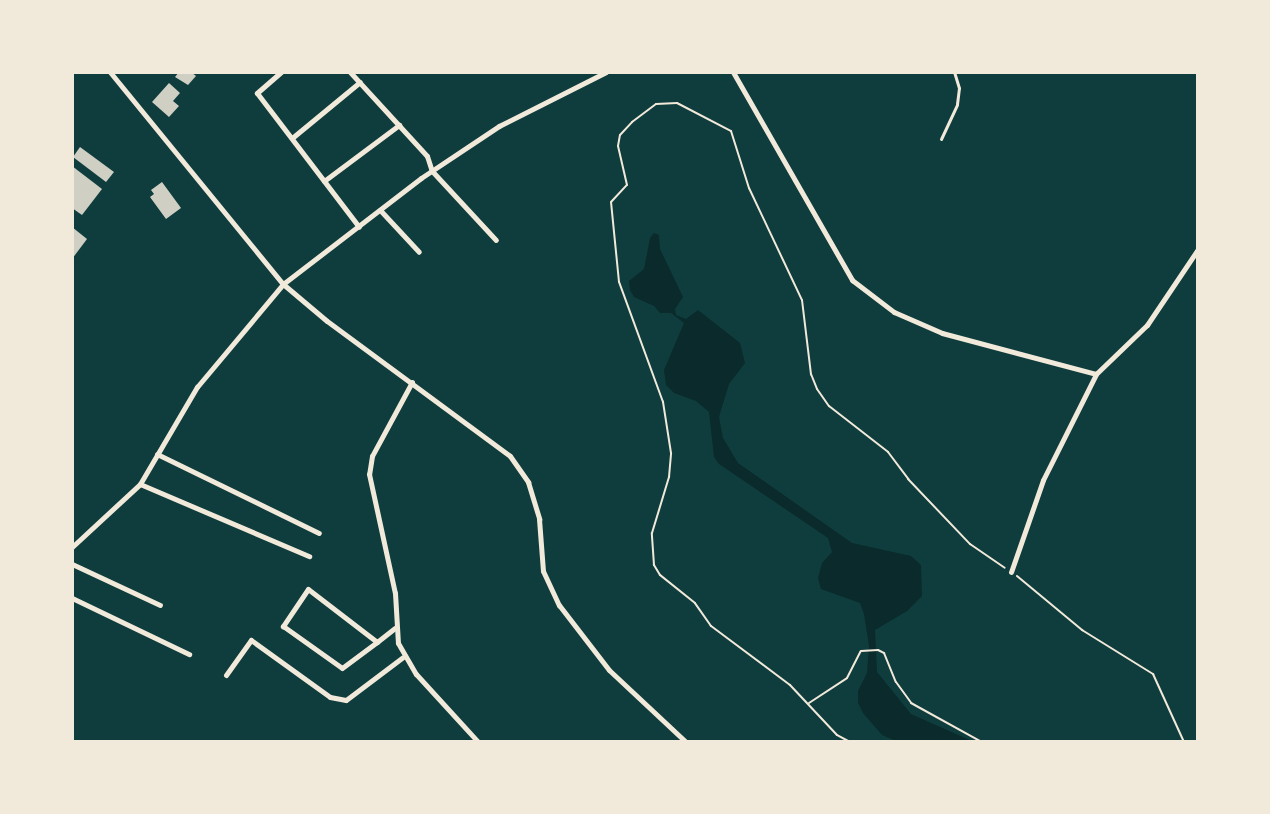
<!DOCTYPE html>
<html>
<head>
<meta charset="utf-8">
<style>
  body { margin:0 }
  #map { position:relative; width:1270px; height:814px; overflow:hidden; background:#0f3d3e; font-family:Inter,sans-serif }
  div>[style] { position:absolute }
  .water>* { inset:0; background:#0a2a2b }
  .building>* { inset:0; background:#cfcfc3 }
  .path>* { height:2px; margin:-1px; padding:0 1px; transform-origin:1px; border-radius:1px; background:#f1e9da }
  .service>* { height:3px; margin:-1.5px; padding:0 1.5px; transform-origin:1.5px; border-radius:1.5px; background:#f1e9da }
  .minor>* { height:5px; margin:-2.5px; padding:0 2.5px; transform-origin:2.5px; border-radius:2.5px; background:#f1e9da }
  span { translate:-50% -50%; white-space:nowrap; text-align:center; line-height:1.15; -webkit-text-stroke:8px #f1e9da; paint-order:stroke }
  .frame { position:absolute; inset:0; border:74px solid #f1e9da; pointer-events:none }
</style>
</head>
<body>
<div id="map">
  <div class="water">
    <i style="clip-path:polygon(654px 233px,659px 235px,660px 249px,683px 297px,675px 309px,676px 315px,686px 319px,698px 310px,740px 343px,745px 363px,729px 384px,719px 417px,723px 438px,738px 463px,852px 543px,911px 556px,921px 565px,922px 596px,907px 611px,875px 630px,877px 672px,911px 714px,974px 742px,898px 742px,882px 735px,863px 713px,858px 703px,858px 691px,867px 673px,869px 646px,864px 614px,860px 603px,821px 589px,818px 578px,822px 563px,832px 552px,828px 538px,719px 464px,714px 457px,709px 412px,696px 401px,674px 393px,666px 385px,664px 370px,684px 323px,671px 313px,660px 313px,654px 306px,634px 297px,630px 290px,629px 281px,644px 269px,650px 238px)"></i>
  </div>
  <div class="building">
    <i style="clip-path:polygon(179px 72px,191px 72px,196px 76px,188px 85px,175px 77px)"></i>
    <i style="clip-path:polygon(169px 83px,180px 93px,173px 101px,179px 106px,169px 117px,152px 102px)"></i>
    <i style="clip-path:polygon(80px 147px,114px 172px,106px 182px,73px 157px)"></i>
    <i style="clip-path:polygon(72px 166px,102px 189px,82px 215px,72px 208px)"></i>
    <i style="clip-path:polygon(162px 182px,181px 208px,166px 219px,150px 197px,154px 194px,151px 190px)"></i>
    <i style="clip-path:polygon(72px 227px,87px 239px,72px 259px)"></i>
  </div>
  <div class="path">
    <i style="left:1017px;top:576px;width:85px;rotate:39.7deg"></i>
    <i style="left:1082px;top:630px;width:84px;rotate:31.8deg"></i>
    <i style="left:1153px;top:674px;width:75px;rotate:65.5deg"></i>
    <i style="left:809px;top:703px;width:45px;rotate:-33.3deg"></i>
    <i style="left:847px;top:678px;width:30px;rotate:-63deg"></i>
    <i style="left:861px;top:651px;width:17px;rotate:-3deg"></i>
    <i style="left:878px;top:650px;width:7px;rotate:27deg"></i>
    <i style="left:884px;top:653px;width:31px;rotate:68deg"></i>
    <i style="left:896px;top:682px;width:26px;rotate:54deg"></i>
    <i style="left:911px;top:703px;width:81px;rotate:28.8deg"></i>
    <i style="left:850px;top:742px;width:15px;rotate:-152deg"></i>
    <i style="left:837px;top:735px;width:69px;rotate:-133.2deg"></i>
    <i style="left:790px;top:685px;width:99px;rotate:-143.2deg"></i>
    <i style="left:711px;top:626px;width:28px;rotate:-125deg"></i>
    <i style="left:695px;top:603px;width:45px;rotate:-141.3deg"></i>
    <i style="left:660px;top:575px;width:12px;rotate:-121deg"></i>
    <i style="left:654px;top:565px;width:32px;rotate:-94deg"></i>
    <i style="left:652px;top:533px;width:59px;rotate:-73.1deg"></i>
    <i style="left:669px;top:477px;width:24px;rotate:-85deg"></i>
    <i style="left:671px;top:453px;width:52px;rotate:-98.9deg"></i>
    <i style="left:663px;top:402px;width:128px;rotate:-110.1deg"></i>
    <i style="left:619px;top:282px;width:80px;rotate:-95.7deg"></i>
    <i style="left:611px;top:202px;width:23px;rotate:-47deg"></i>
    <i style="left:627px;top:185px;width:40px;rotate:-103deg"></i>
    <i style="left:618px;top:146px;width:11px;rotate:-80deg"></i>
    <i style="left:620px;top:135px;width:18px;rotate:-47deg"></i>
    <i style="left:632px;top:122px;width:30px;rotate:-37deg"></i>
    <i style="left:656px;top:104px;width:21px;rotate:-3deg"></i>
    <i style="left:677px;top:103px;width:61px;rotate:27.4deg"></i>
    <i style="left:731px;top:131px;width:60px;rotate:72.5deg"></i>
    <i style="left:749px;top:188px;width:124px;rotate:64.7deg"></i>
    <i style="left:802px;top:300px;width:75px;rotate:83.1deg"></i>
    <i style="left:811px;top:374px;width:16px;rotate:68deg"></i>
    <i style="left:817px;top:389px;width:21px;rotate:55deg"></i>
    <i style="left:829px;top:406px;width:75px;rotate:37.9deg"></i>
    <i style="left:888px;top:452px;width:34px;rotate:53deg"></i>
    <i style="left:908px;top:479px;width:90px;rotate:46.4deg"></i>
    <i style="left:970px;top:544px;width:42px;rotate:34.4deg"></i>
  </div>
  <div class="service">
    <i style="left:941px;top:139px;width:38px;rotate:-65deg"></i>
    <i style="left:957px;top:104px;width:16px;rotate:-83deg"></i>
    <i style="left:959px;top:88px;width:17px;rotate:-107deg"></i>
  </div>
  <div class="minor">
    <i style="left:110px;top:72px;width:274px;rotate:50.8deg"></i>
    <i style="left:283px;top:284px;width:57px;rotate:40.1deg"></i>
    <i style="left:327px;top:321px;width:227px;rotate:36.4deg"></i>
    <i style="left:510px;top:456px;width:32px;rotate:55deg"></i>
    <i style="left:528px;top:482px;width:39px;rotate:73deg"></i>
    <i style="left:539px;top:519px;width:52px;rotate:85.6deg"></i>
    <i style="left:543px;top:571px;width:38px;rotate:65deg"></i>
    <i style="left:559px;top:605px;width:82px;rotate:52.4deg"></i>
    <i style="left:609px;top:670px;width:105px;rotate:43.1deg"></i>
    <i style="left:281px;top:72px;width:32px;rotate:139deg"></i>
    <i style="left:257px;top:93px;width:168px;rotate:52.7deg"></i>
    <i style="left:350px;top:72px;width:114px;rotate:47.5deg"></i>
    <i style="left:427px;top:156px;width:16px;rotate:72deg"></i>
    <i style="left:432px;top:171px;width:94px;rotate:47.2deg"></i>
    <i style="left:733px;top:72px;width:240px;rotate:60.2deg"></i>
    <i style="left:852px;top:280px;width:53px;rotate:37.3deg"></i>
    <i style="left:894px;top:312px;width:52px;rotate:23.6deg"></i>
    <i style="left:942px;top:333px;width:159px;rotate:14.9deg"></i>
    <i style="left:292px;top:138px;width:88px;rotate:-39.5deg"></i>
    <i style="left:324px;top:181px;width:94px;rotate:-36.7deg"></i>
    <i style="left:380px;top:210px;width:57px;rotate:47.1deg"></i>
    <i style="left:412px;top:382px;width:84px;rotate:118.4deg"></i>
    <i style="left:372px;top:456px;width:18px;rotate:99deg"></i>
    <i style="left:369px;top:474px;width:122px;rotate:77.7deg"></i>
    <i style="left:395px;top:593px;width:50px;rotate:86.6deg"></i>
    <i style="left:398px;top:643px;width:36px;rotate:60deg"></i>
    <i style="left:416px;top:674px;width:92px;rotate:47.6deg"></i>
    <i style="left:157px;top:454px;width:180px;rotate:26deg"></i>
    <i style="left:140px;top:484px;width:184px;rotate:23.1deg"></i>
    <i style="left:72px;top:547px;width:93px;rotate:-42.8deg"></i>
    <i style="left:140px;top:484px;width:113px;rotate:-59.6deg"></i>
    <i style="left:197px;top:387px;width:134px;rotate:-50.1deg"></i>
    <i style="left:283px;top:284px;width:174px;rotate:-37.5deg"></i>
    <i style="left:421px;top:178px;width:94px;rotate:-33.7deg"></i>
    <i style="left:499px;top:126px;width:120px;rotate:-26.8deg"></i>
    <i style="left:72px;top:564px;width:97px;rotate:25deg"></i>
    <i style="left:1011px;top:572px;width:97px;rotate:-70.8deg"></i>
    <i style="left:1043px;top:480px;width:119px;rotate:-63.4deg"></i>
    <i style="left:1096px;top:374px;width:71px;rotate:-43.9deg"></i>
    <i style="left:1147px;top:325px;width:92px;rotate:-56.1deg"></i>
    <i style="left:72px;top:598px;width:130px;rotate:25.6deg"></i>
    <i style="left:377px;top:642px;width:87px;rotate:-142.5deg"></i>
    <i style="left:308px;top:589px;width:45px;rotate:124deg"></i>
    <i style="left:283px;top:626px;width:72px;rotate:35.4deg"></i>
    <i style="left:342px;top:668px;width:44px;rotate:-36.6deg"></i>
    <i style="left:377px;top:642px;width:23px;rotate:-38deg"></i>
    <i style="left:226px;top:675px;width:43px;rotate:-54.5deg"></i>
    <i style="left:251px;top:640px;width:97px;rotate:35.8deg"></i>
    <i style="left:330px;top:697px;width:16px;rotate:11deg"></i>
    <i style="left:346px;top:700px;width:71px;rotate:-37deg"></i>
  </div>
  <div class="frame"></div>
</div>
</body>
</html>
